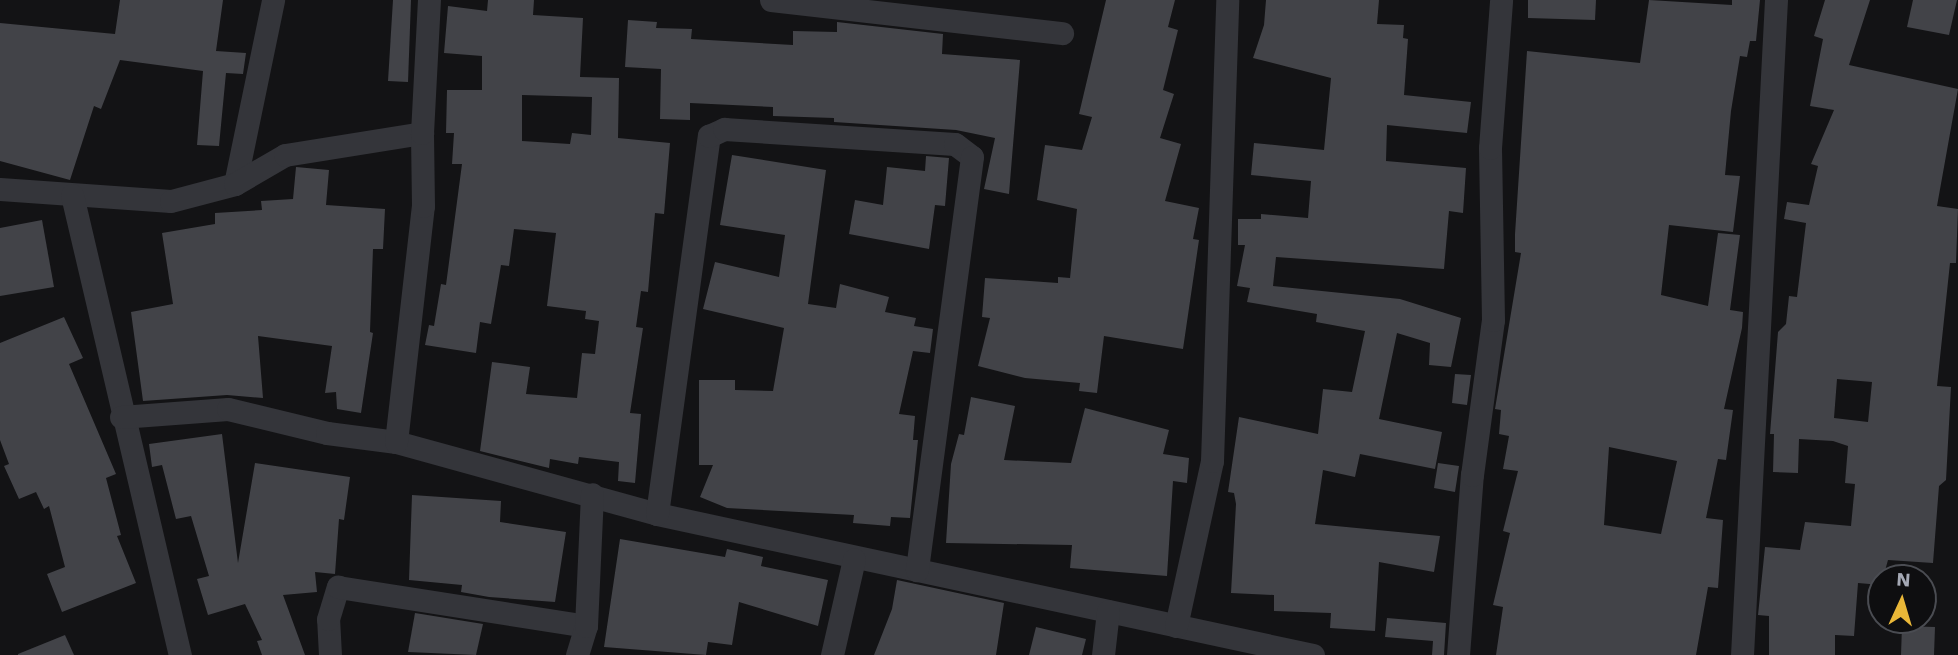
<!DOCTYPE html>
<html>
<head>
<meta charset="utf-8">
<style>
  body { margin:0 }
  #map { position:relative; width:1958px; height:655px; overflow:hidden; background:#131315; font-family:"Work Sans",sans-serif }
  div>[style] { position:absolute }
  .building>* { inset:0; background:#424348 }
  .minor>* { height:23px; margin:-11.5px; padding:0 11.5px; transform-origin:11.5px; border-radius:11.5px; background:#34353a }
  span { translate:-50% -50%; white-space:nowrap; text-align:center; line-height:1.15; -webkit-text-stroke:7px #0e0e10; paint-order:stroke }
  .north { position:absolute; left:1867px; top:564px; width:70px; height:70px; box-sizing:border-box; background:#0e0e10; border:2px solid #4a4c52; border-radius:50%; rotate:4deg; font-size:19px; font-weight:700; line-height:28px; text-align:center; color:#a5a9b5 }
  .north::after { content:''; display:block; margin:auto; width:24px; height:32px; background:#e9b738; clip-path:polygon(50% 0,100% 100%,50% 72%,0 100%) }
</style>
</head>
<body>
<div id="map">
  <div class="building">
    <i style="clip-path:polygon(120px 0,223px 0,216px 51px,246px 53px,243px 74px,226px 73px,219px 146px,197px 145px,203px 71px,120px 60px,101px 109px,94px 106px,70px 180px,0 161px,0 23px,115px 34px)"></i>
    <i style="clip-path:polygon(393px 0,411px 0,408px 82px,388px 81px)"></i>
    <i style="clip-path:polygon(evenodd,488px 0,534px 0,533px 15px,583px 18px,580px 77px,619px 78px,618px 138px,670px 143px,664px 214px,655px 213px,648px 292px,641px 291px,636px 327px,643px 328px,630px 413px,641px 414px,635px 483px,618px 481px,619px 462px,579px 457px,578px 464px,550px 459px,549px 468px,480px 451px,492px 362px,530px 367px,526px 394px,577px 398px,582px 353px,595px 354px,599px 321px,585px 319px,586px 311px,547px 306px,556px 233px,514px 229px,509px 266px,501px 265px,491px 324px,480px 322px,476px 353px,425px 345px,429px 325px,434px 326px,441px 284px,446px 285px,462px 164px,452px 164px,454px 133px,446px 133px,447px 90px,482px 90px,482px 56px,444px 53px,448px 6px,487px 11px,488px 0,522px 95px,592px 97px,591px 135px,572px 133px,570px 144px,522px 141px,522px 95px)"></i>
    <i style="clip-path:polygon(1106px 0,1175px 0,1168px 27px,1178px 30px,1163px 90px,1174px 94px,1160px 138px,1181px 144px,1165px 201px,1199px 208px,1193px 239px,1199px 240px,1183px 349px,1104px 336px,1097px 393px,1079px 391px,1080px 383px,1025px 378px,978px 366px,990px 318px,982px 317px,985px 278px,1058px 283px,1058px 277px,1070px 278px,1077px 209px,1037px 200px,1045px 145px,1082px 150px,1092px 117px,1079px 114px)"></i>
    <i style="clip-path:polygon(1266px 0,1379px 0,1377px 24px,1404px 25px,1403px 38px,1408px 39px,1404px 95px,1471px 102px,1467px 133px,1387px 125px,1386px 161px,1466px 168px,1463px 213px,1449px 211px,1444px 269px,1276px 257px,1273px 286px,1400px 299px,1461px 318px,1451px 367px,1429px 365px,1430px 343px,1397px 333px,1379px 419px,1442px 432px,1435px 469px,1360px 454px,1355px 477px,1323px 470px,1315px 524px,1440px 536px,1434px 572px,1379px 562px,1375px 631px,1330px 628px,1331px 613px,1274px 611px,1274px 595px,1231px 593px,1236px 504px,1234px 493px,1228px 492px,1239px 417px,1318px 434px,1323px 389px,1352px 392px,1365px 331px,1316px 322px,1317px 314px,1247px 302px,1250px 288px,1237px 286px,1245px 245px,1238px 245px,1238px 219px,1261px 219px,1261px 214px,1308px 218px,1311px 181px,1251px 175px,1254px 143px,1324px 150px,1331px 78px,1253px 58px,1264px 25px)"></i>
    <i style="clip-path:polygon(1528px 0,1596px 0,1595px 20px,1528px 18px)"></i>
    <i style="clip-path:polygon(evenodd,1649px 0,1732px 5px,1732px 0,1760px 0,1756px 41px,1750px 41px,1747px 57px,1740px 56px,1731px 111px,1725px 175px,1740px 176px,1733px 232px,1669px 225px,1661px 295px,1708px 306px,1718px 233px,1740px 235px,1730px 310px,1743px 312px,1742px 328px,1724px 409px,1733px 410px,1726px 460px,1718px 459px,1706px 518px,1723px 520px,1718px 588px,1708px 587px,1696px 655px,1496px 655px,1503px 607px,1493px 605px,1510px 533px,1503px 531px,1518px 471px,1503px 469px,1509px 436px,1499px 434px,1501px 410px,1495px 409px,1521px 253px,1515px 252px,1515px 234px,1527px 51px,1640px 63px,1649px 0,1609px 447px,1677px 461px,1661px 534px,1604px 525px,1609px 447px)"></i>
    <i style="clip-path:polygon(evenodd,1825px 0,1870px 0,1849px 65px,1958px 89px,1937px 206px,1958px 209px,1956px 263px,1950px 263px,1937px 386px,1951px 387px,1946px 480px,1939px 486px,1933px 563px,1888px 560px,1881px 585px,1858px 583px,1854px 636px,1835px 635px,1835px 655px,1769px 655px,1769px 616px,1758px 615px,1765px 547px,1800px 550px,1805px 522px,1851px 526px,1855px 484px,1845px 483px,1848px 446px,1833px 441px,1799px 439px,1798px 473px,1773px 472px,1774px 434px,1770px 434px,1778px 332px,1786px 324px,1789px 296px,1797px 297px,1806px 223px,1784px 219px,1787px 202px,1809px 205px,1818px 166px,1811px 164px,1834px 110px,1810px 106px,1823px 39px,1814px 36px,1825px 0,1837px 379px,1872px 382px,1868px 422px,1834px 418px,1837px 379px)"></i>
    <i style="clip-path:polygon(1913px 0,1957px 0,1949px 35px,1907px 27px)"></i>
    <i style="clip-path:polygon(628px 20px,657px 22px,656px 28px,692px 29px,691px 39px,793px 45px,793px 31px,837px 32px,837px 22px,943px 34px,942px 54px,1020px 60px,1009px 194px,984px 189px,995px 138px,956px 130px,834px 122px,834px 118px,773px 116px,773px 107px,690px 103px,690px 120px,660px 119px,661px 69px,625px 67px)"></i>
    <i style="clip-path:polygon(732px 155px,826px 170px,808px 304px,836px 308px,840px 284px,889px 297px,885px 312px,916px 318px,914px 326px,933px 329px,930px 353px,913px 351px,899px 414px,915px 416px,913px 440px,918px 440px,910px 518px,891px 517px,890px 526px,853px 523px,854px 515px,727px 508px,700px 497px,713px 465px,699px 465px,699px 380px,735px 380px,735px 390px,773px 391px,784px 328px,703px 309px,715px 262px,779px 277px,785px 235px,720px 225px)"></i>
    <i style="clip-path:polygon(926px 156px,949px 158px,945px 206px,935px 205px,929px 249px,849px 234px,855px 200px,883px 205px,887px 167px,925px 171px)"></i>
    <i style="clip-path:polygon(296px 167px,329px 170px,326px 205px,385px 209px,383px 249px,373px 249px,370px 332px,373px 333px,361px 413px,337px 409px,336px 392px,325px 393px,332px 346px,258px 336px,263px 398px,227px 395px,143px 401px,131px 312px,173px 304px,162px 233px,215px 224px,215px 213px,262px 210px,261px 201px,293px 199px)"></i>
    <i style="clip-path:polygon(42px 220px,54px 287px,0 296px,0 228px)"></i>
    <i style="clip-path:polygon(64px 317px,83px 358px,69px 364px,116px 474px,106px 478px,121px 535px,117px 536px,136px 583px,62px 612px,47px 574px,65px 567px,49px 506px,44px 509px,36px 492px,19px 499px,4px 466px,9px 464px,0 440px,0 343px)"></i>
    <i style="clip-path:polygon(1455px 374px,1471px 375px,1467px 405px,1452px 403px)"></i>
    <i style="clip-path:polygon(971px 397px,1015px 406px,1004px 460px,1071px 463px,1085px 408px,1169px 430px,1163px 454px,1189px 458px,1187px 483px,1173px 481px,1167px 576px,1070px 568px,1072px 545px,946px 543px,951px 464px,959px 434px,964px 435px)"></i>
    <i style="clip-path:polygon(222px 434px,238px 563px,255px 463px,350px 477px,344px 520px,339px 519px,335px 574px,315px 572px,317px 592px,283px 595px,305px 655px,262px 655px,257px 641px,262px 640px,245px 604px,208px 615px,197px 579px,209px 576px,191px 516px,176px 519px,162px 465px,152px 467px,149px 444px)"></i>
    <i style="clip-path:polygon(1438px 463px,1459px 466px,1455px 492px,1434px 488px)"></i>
    <i style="clip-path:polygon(412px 495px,501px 501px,500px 522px,566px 532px,555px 602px,489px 597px,461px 592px,462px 585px,409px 580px)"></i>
    <i style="clip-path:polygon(620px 539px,725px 557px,727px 549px,763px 557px,761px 566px,828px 580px,818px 626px,739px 602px,732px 645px,708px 642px,706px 655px,604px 647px)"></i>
    <i style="clip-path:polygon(897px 580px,1004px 603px,996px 655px,874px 655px,892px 609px)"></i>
    <i style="clip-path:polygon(415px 613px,483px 624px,476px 655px,408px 652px)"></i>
    <i style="clip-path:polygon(1387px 618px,1446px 623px,1444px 655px,1432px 655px,1433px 641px,1385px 637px)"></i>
    <i style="clip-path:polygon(1902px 626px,1935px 627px,1934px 655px,1901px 655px)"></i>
    <i style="clip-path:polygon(1036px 627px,1086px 639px,1082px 655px,1029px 655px)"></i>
    <i style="clip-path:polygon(65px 635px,74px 655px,18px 655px,18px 654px)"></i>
  </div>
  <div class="minor">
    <i style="left:771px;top:0;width:293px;rotate:6.5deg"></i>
    <i style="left:235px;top:184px;width:188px;rotate:-78.3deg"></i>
    <i style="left:0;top:189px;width:171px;rotate:4deg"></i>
    <i style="left:171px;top:201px;width:66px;rotate:-14.9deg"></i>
    <i style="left:235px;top:184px;width:58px;rotate:-30.1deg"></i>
    <i style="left:285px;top:155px;width:139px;rotate:-9.1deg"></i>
    <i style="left:72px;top:195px;width:473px;rotate:76.8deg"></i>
    <i style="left:121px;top:417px;width:107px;rotate:-4.3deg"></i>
    <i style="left:228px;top:409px;width:102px;rotate:13.6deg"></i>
    <i style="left:327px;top:433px;width:70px;rotate:7.4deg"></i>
    <i style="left:396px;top:442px;width:271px;rotate:15.4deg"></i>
    <i style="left:657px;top:514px;width:671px;rotate:12.13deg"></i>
    <i style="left:396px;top:442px;width:238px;rotate:-83.5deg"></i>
    <i style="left:423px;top:206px;width:73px;rotate:-90.8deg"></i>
    <i style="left:422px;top:133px;width:133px;rotate:-87deg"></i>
    <i style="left:657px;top:514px;width:382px;rotate:-82.2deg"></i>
    <i style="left:709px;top:136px;width:17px;rotate:-25deg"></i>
    <i style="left:724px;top:129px;width:231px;rotate:3.7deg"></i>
    <i style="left:955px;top:144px;width:21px;rotate:37deg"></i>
    <i style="left:972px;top:157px;width:417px;rotate:97.6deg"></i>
    <i style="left:1176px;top:626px;width:169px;rotate:-77.7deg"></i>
    <i style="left:1212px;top:461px;width:461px;rotate:-88.1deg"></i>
    <i style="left:330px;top:655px;width:36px;rotate:-93deg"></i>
    <i style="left:328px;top:619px;width:34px;rotate:-73deg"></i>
    <i style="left:338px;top:587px;width:251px;rotate:8.9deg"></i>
    <i style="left:577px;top:655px;width:30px;rotate:-73deg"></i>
    <i style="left:586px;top:626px;width:132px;rotate:-87.4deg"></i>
    <i style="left:832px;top:655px;width:98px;rotate:-77.1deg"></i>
    <i style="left:1103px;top:655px;width:44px;rotate:-83.5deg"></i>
    <i style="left:1458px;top:655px;width:181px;rotate:-85.6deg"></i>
    <i style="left:1472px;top:475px;width:156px;rotate:-82.3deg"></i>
    <i style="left:1493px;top:320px;width:172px;rotate:-91deg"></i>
    <i style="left:1490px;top:148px;width:148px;rotate:-85.7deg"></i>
    <i style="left:1742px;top:655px;width:656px;rotate:-87.03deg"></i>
  </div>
  <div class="north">N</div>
</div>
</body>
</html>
